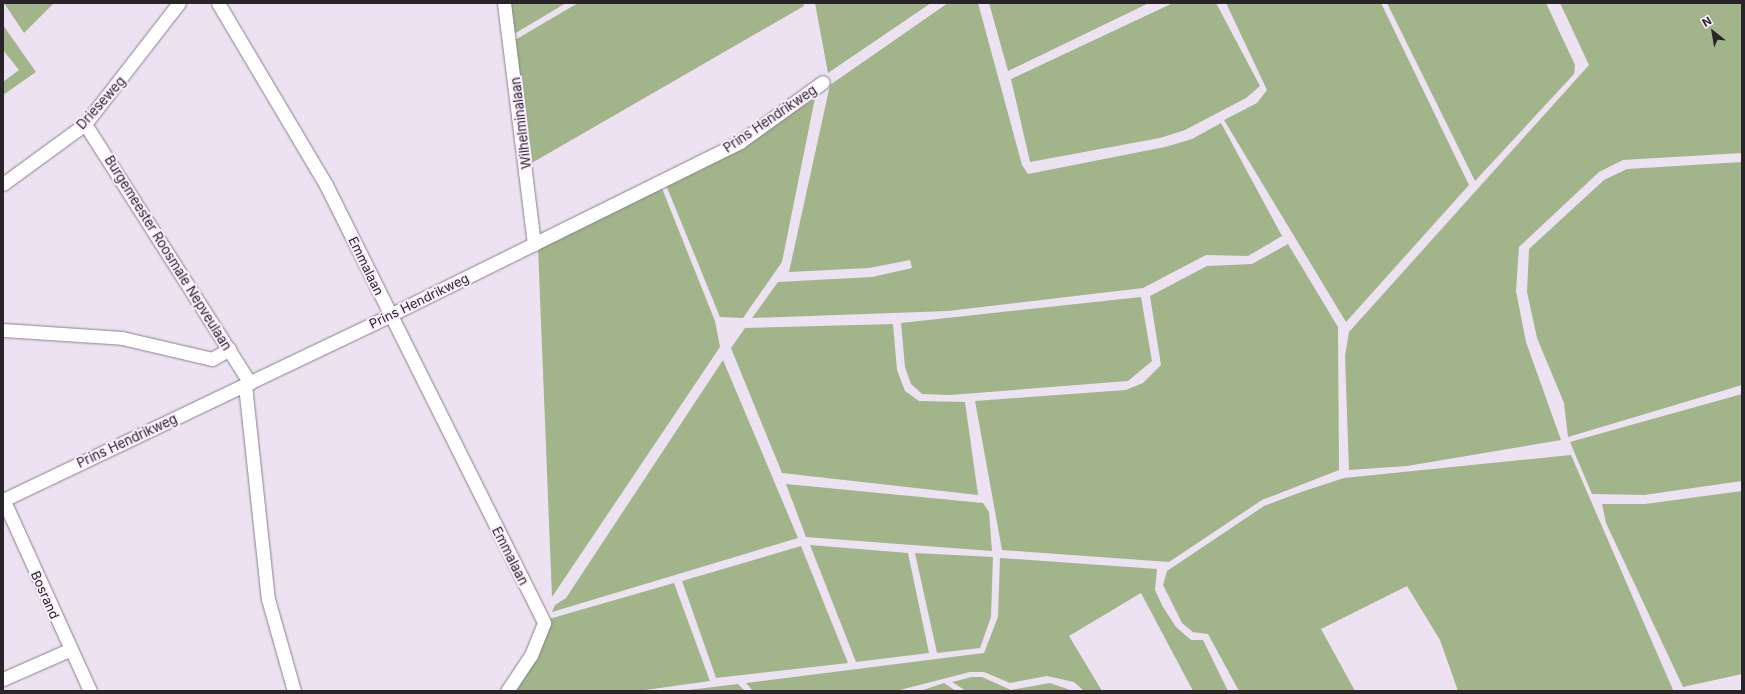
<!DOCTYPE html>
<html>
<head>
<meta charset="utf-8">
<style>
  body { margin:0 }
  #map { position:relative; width:1745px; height:694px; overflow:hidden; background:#ede2f2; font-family:Inter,sans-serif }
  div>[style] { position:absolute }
  .forest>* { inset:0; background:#a2b489 }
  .roads { filter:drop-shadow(0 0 1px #8a808e) drop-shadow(0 0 1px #8a808e) }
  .minor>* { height:13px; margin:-6.5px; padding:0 6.5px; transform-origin:6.5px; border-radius:6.5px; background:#fff }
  span { translate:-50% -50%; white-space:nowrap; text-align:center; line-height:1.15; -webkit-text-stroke:4px #faefff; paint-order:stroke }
  .street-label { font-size:13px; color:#28242a }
  .frame { position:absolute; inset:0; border:4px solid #28242a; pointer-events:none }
  .north { position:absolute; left:1693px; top:12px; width:40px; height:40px; -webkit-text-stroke:3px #faefff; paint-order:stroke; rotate:329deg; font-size:11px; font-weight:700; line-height:16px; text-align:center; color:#28242a }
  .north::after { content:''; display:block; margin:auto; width:14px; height:18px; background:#28242a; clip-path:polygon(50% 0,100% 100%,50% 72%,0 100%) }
</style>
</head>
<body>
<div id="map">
  <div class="forest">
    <i style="clip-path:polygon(4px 3px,54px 3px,24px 33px)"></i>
    <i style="clip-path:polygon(509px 3px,566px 3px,514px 34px)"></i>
    <i style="clip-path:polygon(578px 3px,803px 3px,804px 6px,530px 164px,515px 40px)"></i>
    <i style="clip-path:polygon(815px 3px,931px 3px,828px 73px)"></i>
    <i style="clip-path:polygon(948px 3px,978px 3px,1022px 165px,1028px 174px,1165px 147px,1192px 139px,1221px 123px,1282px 236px,1248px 256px,1206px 255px,1143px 288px,948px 311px,752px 318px,778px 282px,872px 277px,912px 268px,910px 260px,869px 268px,789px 272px,830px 85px)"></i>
    <i style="clip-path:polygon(989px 3px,1149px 3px,1008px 71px)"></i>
    <i style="clip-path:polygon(1173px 3px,1216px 3px,1260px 86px,1246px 98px,1185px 130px,1160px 138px,1030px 162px,1011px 79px)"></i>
    <i style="clip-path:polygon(1226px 3px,1381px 3px,1469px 185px,1346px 322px,1224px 120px,1257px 103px,1267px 90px)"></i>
    <i style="clip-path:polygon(1387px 3px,1546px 3px,1575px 65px,1574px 74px,1475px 181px)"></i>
    <i style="clip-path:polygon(1560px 3px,1742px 3px,1742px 153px,1623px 160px,1599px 172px,1519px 247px,1516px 291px,1526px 342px,1561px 440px,1407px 466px,1349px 470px,1345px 356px,1349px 332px,1589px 65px)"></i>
    <i style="clip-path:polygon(3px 25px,36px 72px,3px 95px,3px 82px,19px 70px,3px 50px)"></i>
    <i style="clip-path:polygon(815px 98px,782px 262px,743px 318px,720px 317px,666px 185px,744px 146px)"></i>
    <i style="clip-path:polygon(1742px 162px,1742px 385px,1568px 437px,1564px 403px,1537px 338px,1527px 292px,1529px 249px,1604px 180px,1627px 169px)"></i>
    <i style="clip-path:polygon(661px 186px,715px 321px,720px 347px,552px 597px,538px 247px)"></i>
    <i style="clip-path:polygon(1288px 244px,1338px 327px,1339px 470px,1262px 500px,1169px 562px,1002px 550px,975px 401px,1126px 390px,1143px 383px,1161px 365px,1150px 296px,1207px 266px,1252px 264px)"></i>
    <i style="clip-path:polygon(1141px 297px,1152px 361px,1128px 381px,950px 395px,922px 394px,911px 384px,905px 367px,901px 323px)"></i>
    <i style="clip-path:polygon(893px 324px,897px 370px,905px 391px,919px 401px,965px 402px,978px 495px,782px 473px,731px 348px,745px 328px)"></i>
    <i style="clip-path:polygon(723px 360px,798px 538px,552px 612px,555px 605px,566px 598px)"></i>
    <i style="clip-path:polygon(1742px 394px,1742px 481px,1644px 495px,1592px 494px,1570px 442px)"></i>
    <i style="clip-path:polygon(1571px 455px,1673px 690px,1458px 691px,1440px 640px,1407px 586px,1321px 629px,1355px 691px,1239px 691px,1208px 634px,1193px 632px,1182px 623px,1163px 585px,1167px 571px,1264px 506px,1301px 492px,1344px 478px)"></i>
    <i style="clip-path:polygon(786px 484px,983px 503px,989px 512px,992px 551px,806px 537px)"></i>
    <i style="clip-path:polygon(1742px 491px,1742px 674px,1683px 687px,1606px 523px,1602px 504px,1645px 504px)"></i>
    <i style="clip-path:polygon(810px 545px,908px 553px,929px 653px,856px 662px)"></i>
    <i style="clip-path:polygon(801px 546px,848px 663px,716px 678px,682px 581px)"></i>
    <i style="clip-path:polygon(915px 553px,993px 557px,991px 617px,980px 648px,937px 653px)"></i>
    <i style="clip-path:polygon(1000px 558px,1157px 569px,1155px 590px,1163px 607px,1176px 627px,1191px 640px,1203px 640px,1228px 691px,1193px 691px,1141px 593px,1069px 636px,1102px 691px,1084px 691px,1074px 682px,1047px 676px,1010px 683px,984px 672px,970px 672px,896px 691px,753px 691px,746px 683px,984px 653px,998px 617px)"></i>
    <i style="clip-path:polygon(674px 583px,710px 681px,638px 691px,510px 691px,549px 619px)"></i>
    <i style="clip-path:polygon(972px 677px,982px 677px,1011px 690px,1050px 683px,1073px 691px,966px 691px,952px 682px)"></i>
    <i style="clip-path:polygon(944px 683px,956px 691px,920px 691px)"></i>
    <i style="clip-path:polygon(738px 684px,745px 691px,680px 691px)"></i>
  </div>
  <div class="roads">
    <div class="minor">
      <i style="left:218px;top:3px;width:212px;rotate:59.3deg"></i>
      <i style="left:326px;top:185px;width:489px;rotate:63.5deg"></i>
      <i style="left:544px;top:623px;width:35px;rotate:112deg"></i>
      <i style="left:531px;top:655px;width:43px;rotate:123.7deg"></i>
      <i style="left:504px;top:3px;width:243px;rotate:82.9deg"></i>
      <i style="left:85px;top:124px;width:307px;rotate:57.5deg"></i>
      <i style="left:3px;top:184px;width:102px;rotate:-36.2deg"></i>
      <i style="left:85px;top:124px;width:153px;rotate:-52.2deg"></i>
      <i style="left:3px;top:330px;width:119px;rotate:3.8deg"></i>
      <i style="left:122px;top:338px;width:92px;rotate:13.1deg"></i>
      <i style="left:212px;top:359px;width:20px;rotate:-30deg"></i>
      <i style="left:245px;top:385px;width:215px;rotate:83.9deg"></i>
      <i style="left:268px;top:599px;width:96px;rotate:74.2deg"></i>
      <i style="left:3px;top:499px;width:211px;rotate:65.6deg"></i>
      <i style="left:3px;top:500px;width:429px;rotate:-25.5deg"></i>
      <i style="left:390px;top:315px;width:390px;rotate:-26.3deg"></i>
      <i style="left:740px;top:142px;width:102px;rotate:-35.9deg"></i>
      <i style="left:3px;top:679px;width:72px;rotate:-23.7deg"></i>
    </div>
  </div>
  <div class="street-label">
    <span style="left:101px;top:103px;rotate:-48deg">Drieseweg</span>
    <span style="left:770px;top:119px;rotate:-34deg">Prins Hendrikweg</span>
    <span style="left:521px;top:123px;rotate:-97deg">Wilhelminalaan</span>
    <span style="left:168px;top:253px;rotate:58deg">Burgemeester Roosmale Nepveulaan</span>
    <span style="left:366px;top:266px;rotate:64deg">Emmalaan</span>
    <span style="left:419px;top:301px;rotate:-26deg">Prins Hendrikweg</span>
    <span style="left:127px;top:441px;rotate:-25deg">Prins Hendrikweg</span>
    <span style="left:510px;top:556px;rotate:63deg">Emmalaan</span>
    <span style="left:45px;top:595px;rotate:66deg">Bosrand</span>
  </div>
  <div class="frame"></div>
  <div class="north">N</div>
</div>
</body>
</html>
